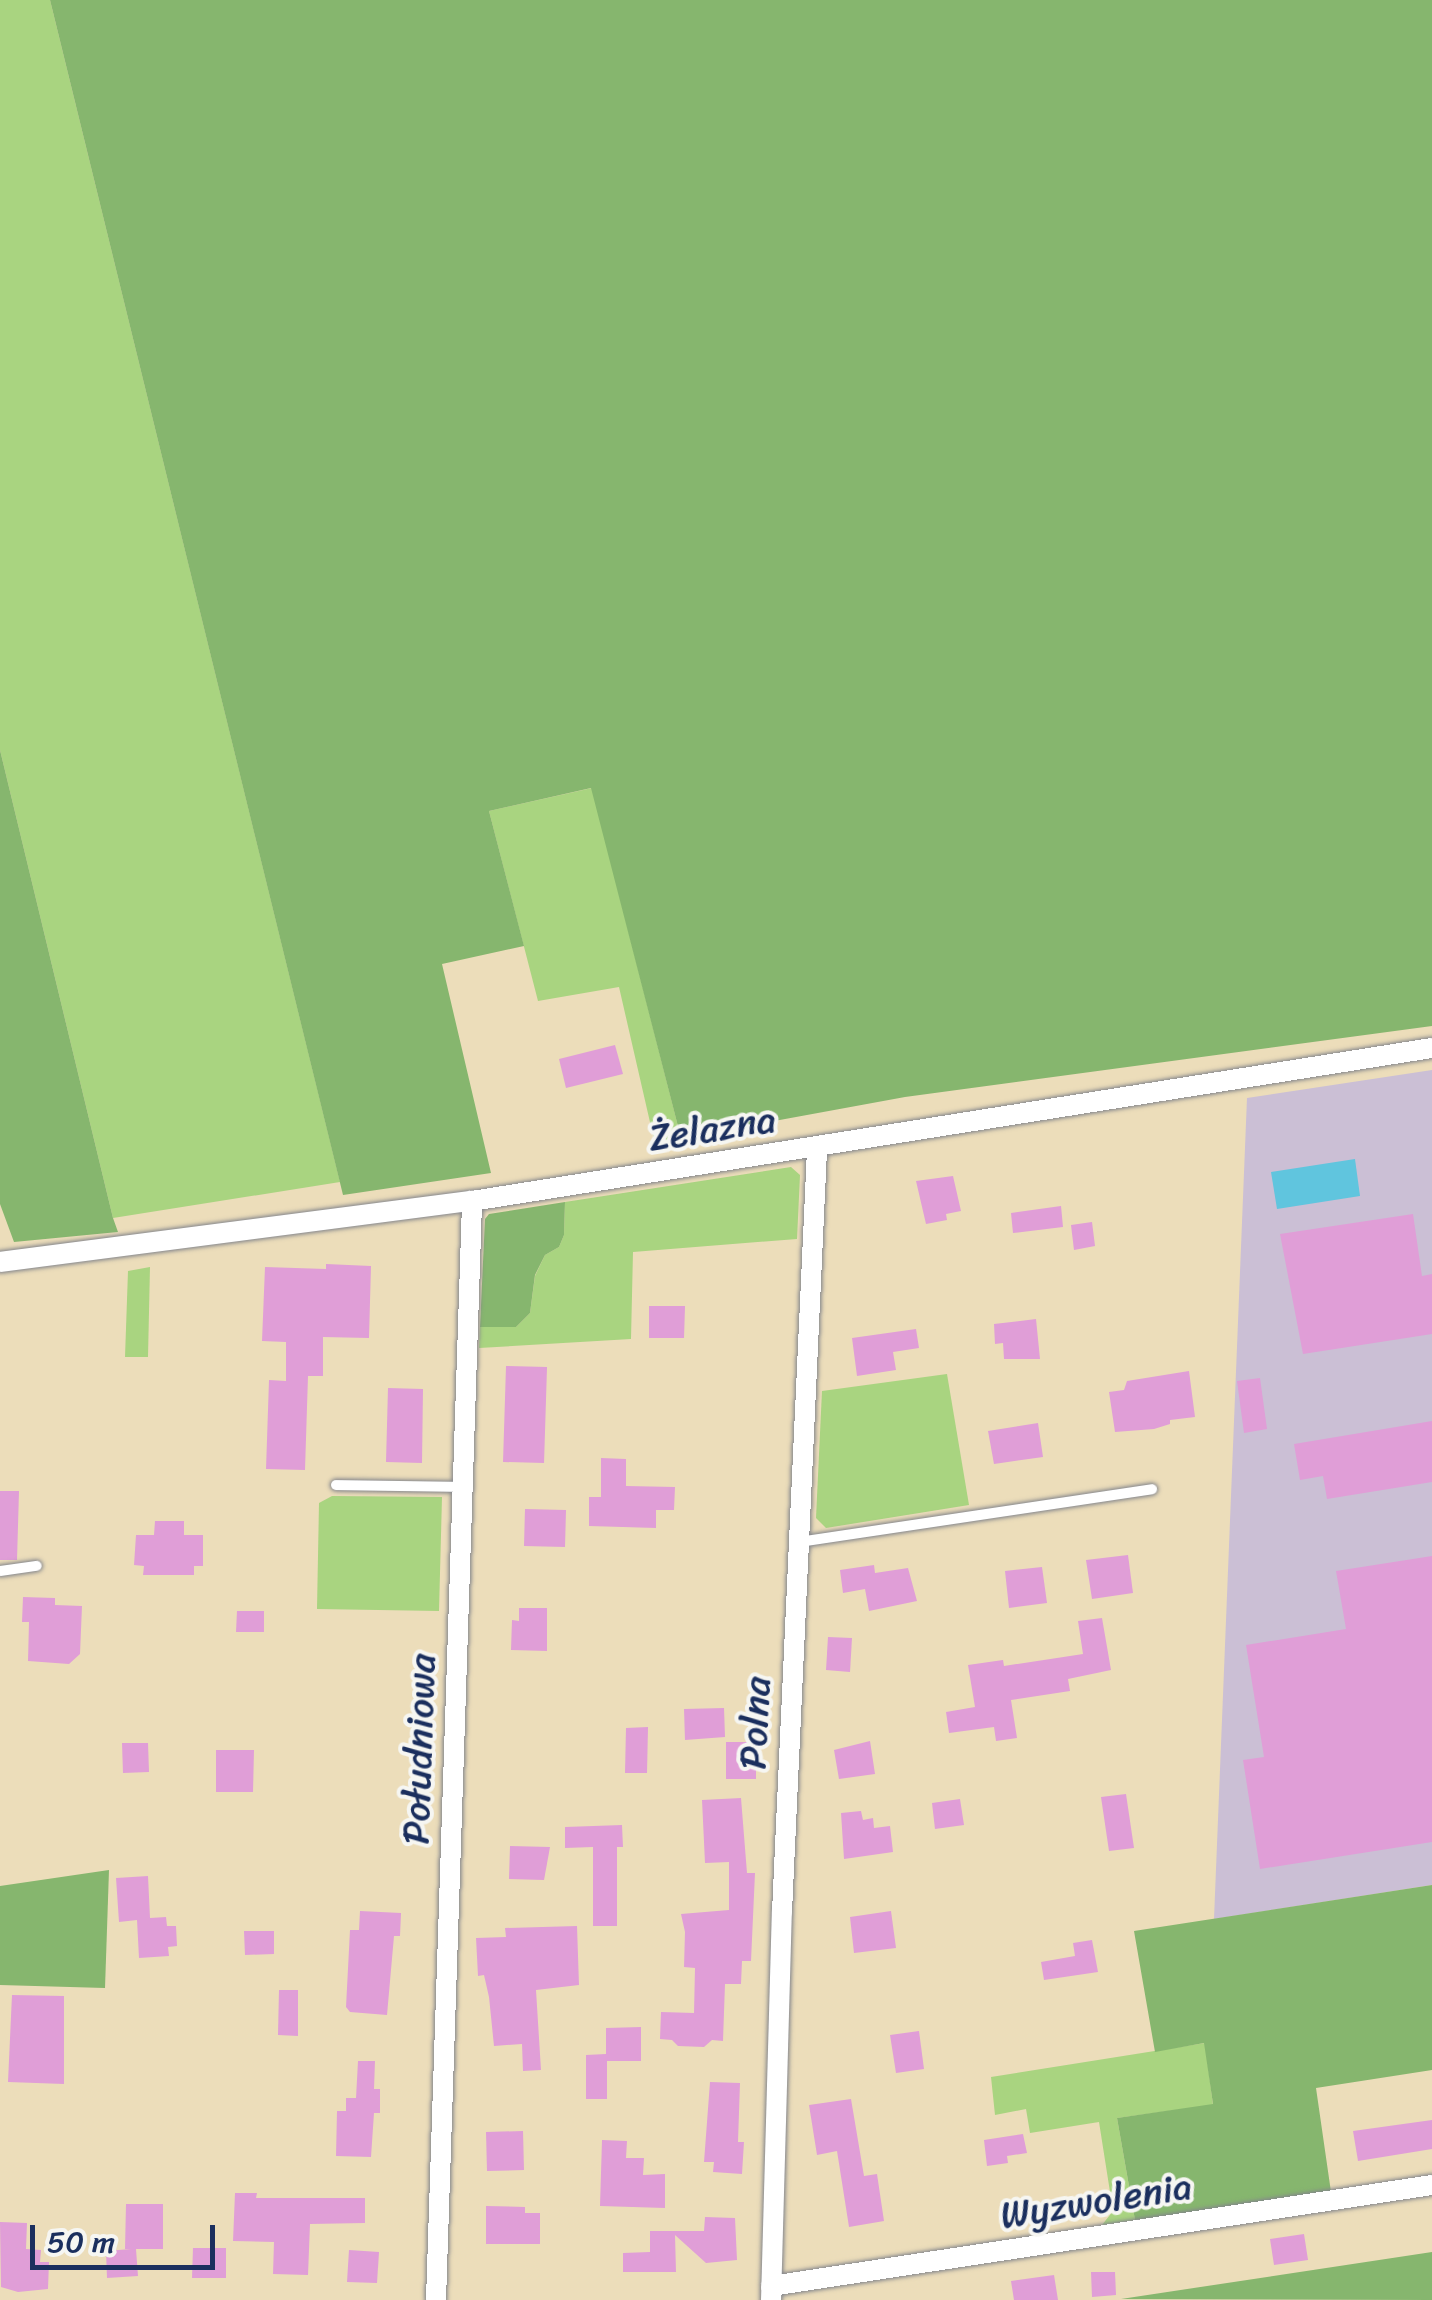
<!DOCTYPE html>
<html>
<head>
<meta charset="utf-8">
<style>
  body { margin:0 }
  #map { position:relative; width:1432px; height:2300px; overflow:hidden; background:#ecddba; font-family:Sriracha,sans-serif }
  div>[style] { position:absolute }
  .industrial>* { inset:0; background:#cbbfd5 }
  .green>* { inset:0; background:#a9d480 }
  .forest>* { inset:0; background:#86b66e }
  .water>* { inset:0; background:#60c5de }
  .building>* { inset:0; background:#e09ed7 }
  .roads { filter:drop-shadow(0 0 2px #84868c) drop-shadow(0 0 2px #84868c) }
  .service>* { height:10px; margin:-5px; padding:0 5px; transform-origin:5px; border-radius:5px; background:#fff }
  .minor>* { height:20px; margin:-10px; padding:0 10px; transform-origin:10px; border-radius:10px; background:#fff }
  span { translate:-50% -50%; white-space:nowrap; text-align:center; line-height:1.15; -webkit-text-stroke:8px #f6f6f2; paint-order:stroke }
  .street-label { font-size:38px; color:#1b2f5e }
  .scale { position:absolute; left:30px; top:2225px; width:185px; height:45px; box-sizing:border-box; border:5px solid #1b2f5e; border-top:0; padding-left:12px; font-size:30px; line-height:35px; white-space:nowrap; color:#1b2f5e; -webkit-text-stroke:8px #f6f6f2; paint-order:stroke }
</style>
</head>
<body>
<div id="map">
  <div class="industrial">
    <i style="clip-path:polygon(1432px 1070px,1432px 1885px,1214px 1919px,1247px 1098px)"></i>
  </div>
  <div class="green">
    <i style="clip-path:polygon(0 0,50px 0,340px 1182px,113px 1218px,0 750px)"></i>
    <i style="clip-path:polygon(592px 788px,681px 1138px,655px 1144px,619px 987px,538px 1001px,489px 811px)"></i>
    <i style="clip-path:polygon(791px 1167px,800px 1175px,797px 1239px,633px 1252px,631px 1339px,479px 1348px,480px 1327px,516px 1327px,530px 1313px,535px 1276px,545px 1255px,559px 1247px,564px 1235px,565px 1202px)"></i>
    <i style="clip-path:polygon(150px 1267px,148px 1357px,125px 1357px,128px 1271px)"></i>
    <i style="clip-path:polygon(947px 1374px,969px 1505px,826px 1528px,816px 1518px,822px 1391px)"></i>
    <i style="clip-path:polygon(332px 1496px,442px 1497px,439px 1611px,317px 1609px,319px 1503px)"></i>
    <i style="clip-path:polygon(1205px 2043px,1213px 2105px,1117px 2118px,1135px 2220px,1102px 2225px,1113px 2211px,1099px 2122px,1030px 2133px,1026px 2109px,995px 2115px,991px 2077px)"></i>
  </div>
  <div class="forest">
    <i style="clip-path:polygon(50px 0,1432px 0,1432px 1026px,905px 1097px,681px 1138px,591px 788px,489px 811px,524px 946px,442px 964px,491px 1173px,343px 1195px)"></i>
    <i style="clip-path:polygon(0 750px,113px 1218px,118px 1232px,14px 1242px,0 1204px)"></i>
    <i style="clip-path:polygon(565px 1202px,564px 1235px,559px 1247px,545px 1255px,535px 1275px,530px 1313px,516px 1327px,480px 1327px,485px 1219px,489px 1214px)"></i>
    <i style="clip-path:polygon(109px 1870px,105px 1988px,0 1985px,0 1886px)"></i>
    <i style="clip-path:polygon(1432px 1885px,1432px 2070px,1316px 2088px,1331px 2192px,1135px 2220px,1117px 2118px,1213px 2104px,1204px 2043px,1155px 2052px,1134px 1931px)"></i>
    <i style="clip-path:polygon(1432px 2252px,1432px 2300px,1121px 2299px)"></i>
  </div>
  <div class="water">
    <i style="clip-path:polygon(1355px 1159px,1360px 1196px,1277px 1209px,1271px 1172px)"></i>
  </div>
  <div class="building">
    <i style="clip-path:polygon(615px 1045px,623px 1074px,566px 1088px,559px 1059px)"></i>
    <i style="clip-path:polygon(953px 1176px,961px 1211px,946px 1214px,947px 1220px,926px 1224px,916px 1181px)"></i>
    <i style="clip-path:polygon(1061px 1206px,1063px 1227px,1013px 1233px,1011px 1213px)"></i>
    <i style="clip-path:polygon(1413px 1214px,1422px 1276px,1432px 1274px,1432px 1334px,1303px 1354px,1280px 1234px)"></i>
    <i style="clip-path:polygon(1092px 1222px,1095px 1246px,1074px 1250px,1071px 1225px)"></i>
    <i style="clip-path:polygon(326px 1264px,371px 1266px,369px 1338px,323px 1337px,323px 1376px,308px 1376px,305px 1470px,266px 1469px,269px 1380px,286px 1381px,286px 1342px,262px 1341px,265px 1267px,326px 1269px)"></i>
    <i style="clip-path:polygon(649px 1306px,685px 1306px,684px 1338px,649px 1338px)"></i>
    <i style="clip-path:polygon(1036px 1319px,1040px 1359px,1004px 1359px,1003px 1343px,995px 1344px,994px 1324px)"></i>
    <i style="clip-path:polygon(916px 1329px,919px 1348px,893px 1352px,896px 1370px,857px 1376px,852px 1338px)"></i>
    <i style="clip-path:polygon(506px 1366px,547px 1367px,544px 1463px,503px 1462px)"></i>
    <i style="clip-path:polygon(1189px 1371px,1195px 1417px,1170px 1420px,1170px 1424px,1154px 1429px,1115px 1432px,1109px 1392px,1124px 1390px,1127px 1381px)"></i>
    <i style="clip-path:polygon(1260px 1378px,1267px 1429px,1244px 1433px,1237px 1381px)"></i>
    <i style="clip-path:polygon(388px 1388px,423px 1389px,422px 1463px,386px 1462px)"></i>
    <i style="clip-path:polygon(1432px 1421px,1432px 1482px,1327px 1499px,1323px 1476px,1300px 1480px,1294px 1444px)"></i>
    <i style="clip-path:polygon(1038px 1423px,1043px 1457px,994px 1464px,988px 1431px)"></i>
    <i style="clip-path:polygon(601px 1458px,626px 1459px,626px 1486px,675px 1487px,674px 1510px,656px 1510px,656px 1528px,589px 1526px,589px 1497px,601px 1497px)"></i>
    <i style="clip-path:polygon(0 1491px,19px 1491px,17px 1560px,0 1560px)"></i>
    <i style="clip-path:polygon(525px 1509px,566px 1510px,565px 1547px,524px 1546px)"></i>
    <i style="clip-path:polygon(155px 1521px,184px 1521px,184px 1535px,203px 1535px,203px 1566px,194px 1566px,194px 1575px,143px 1575px,144px 1566px,134px 1565px,136px 1535px,154px 1535px)"></i>
    <i style="clip-path:polygon(1128px 1555px,1133px 1593px,1092px 1599px,1086px 1560px)"></i>
    <i style="clip-path:polygon(1432px 1556px,1432px 1842px,1260px 1869px,1243px 1760px,1264px 1757px,1246px 1645px,1346px 1629px,1336px 1571px)"></i>
    <i style="clip-path:polygon(874px 1565px,875px 1573px,908px 1568px,917px 1601px,869px 1611px,865px 1589px,843px 1593px,840px 1570px)"></i>
    <i style="clip-path:polygon(1042px 1567px,1047px 1603px,1009px 1608px,1005px 1571px)"></i>
    <i style="clip-path:polygon(23px 1597px,55px 1598px,55px 1605px,82px 1606px,80px 1654px,69px 1664px,28px 1661px,29px 1622px,22px 1622px)"></i>
    <i style="clip-path:polygon(519px 1608px,547px 1608px,547px 1651px,511px 1650px,512px 1620px,519px 1621px)"></i>
    <i style="clip-path:polygon(237px 1611px,264px 1611px,264px 1632px,236px 1632px)"></i>
    <i style="clip-path:polygon(1102px 1618px,1111px 1670px,1068px 1679px,1070px 1691px,1011px 1700px,1017px 1738px,996px 1741px,994px 1727px,949px 1733px,946px 1712px,975px 1707px,968px 1665px,1003px 1660px,1004px 1666px,1083px 1654px,1078px 1621px)"></i>
    <i style="clip-path:polygon(828px 1637px,852px 1638px,850px 1672px,826px 1670px)"></i>
    <i style="clip-path:polygon(724px 1708px,725px 1737px,685px 1740px,684px 1709px)"></i>
    <i style="clip-path:polygon(648px 1727px,647px 1773px,625px 1773px,626px 1728px)"></i>
    <i style="clip-path:polygon(870px 1741px,875px 1774px,839px 1779px,834px 1750px)"></i>
    <i style="clip-path:polygon(726px 1742px,756px 1742px,756px 1779px,726px 1779px)"></i>
    <i style="clip-path:polygon(122px 1743px,148px 1743px,149px 1772px,123px 1773px)"></i>
    <i style="clip-path:polygon(216px 1750px,254px 1750px,253px 1792px,216px 1792px)"></i>
    <i style="clip-path:polygon(1126px 1794px,1134px 1848px,1109px 1851px,1101px 1797px)"></i>
    <i style="clip-path:polygon(741px 1798px,747px 1873px,755px 1873px,751px 1961px,742px 1961px,741px 1984px,725px 1984px,723px 2041px,712px 2040px,704px 2047px,678px 2046px,672px 2040px,660px 2039px,661px 2012px,694px 2013px,695px 1968px,684px 1967px,685px 1932px,681px 1914px,729px 1910px,729px 1862px,705px 1863px,702px 1800px)"></i>
    <i style="clip-path:polygon(960px 1799px,964px 1825px,935px 1829px,932px 1803px)"></i>
    <i style="clip-path:polygon(861px 1811px,863px 1820px,873px 1818px,874px 1828px,890px 1826px,893px 1852px,844px 1859px,841px 1813px)"></i>
    <i style="clip-path:polygon(622px 1825px,623px 1847px,617px 1847px,617px 1926px,593px 1926px,593px 1847px,565px 1848px,565px 1827px)"></i>
    <i style="clip-path:polygon(510px 1846px,550px 1847px,544px 1880px,509px 1879px)"></i>
    <i style="clip-path:polygon(148px 1876px,150px 1918px,166px 1917px,167px 1926px,176px 1926px,177px 1946px,168px 1947px,169px 1956px,139px 1958px,137px 1920px,119px 1922px,116px 1878px)"></i>
    <i style="clip-path:polygon(360px 1911px,401px 1913px,400px 1936px,394px 1936px,387px 2015px,350px 2012px,346px 2007px,350px 1930px,359px 1930px)"></i>
    <i style="clip-path:polygon(891px 1911px,896px 1948px,854px 1953px,850px 1917px)"></i>
    <i style="clip-path:polygon(577px 1926px,579px 1985px,536px 1990px,541px 2070px,523px 2071px,522px 2044px,494px 2046px,489px 1997px,484px 1975px,478px 1976px,476px 1938px,506px 1937px,505px 1928px)"></i>
    <i style="clip-path:polygon(244px 1931px,274px 1931px,274px 1954px,245px 1955px)"></i>
    <i style="clip-path:polygon(1092px 1940px,1098px 1972px,1044px 1980px,1041px 1962px,1075px 1956px,1073px 1943px)"></i>
    <i style="clip-path:polygon(279px 1990px,298px 1990px,298px 2036px,278px 2035px)"></i>
    <i style="clip-path:polygon(12px 1995px,64px 1996px,64px 2084px,8px 2082px)"></i>
    <i style="clip-path:polygon(641px 2027px,641px 2061px,607px 2061px,607px 2099px,586px 2099px,586px 2055px,606px 2054px,606px 2028px)"></i>
    <i style="clip-path:polygon(919px 2031px,924px 2069px,896px 2073px,890px 2035px)"></i>
    <i style="clip-path:polygon(358px 2061px,375px 2061px,374px 2089px,380px 2089px,380px 2113px,374px 2113px,371px 2157px,336px 2156px,337px 2111px,346px 2111px,346px 2098px,356px 2098px)"></i>
    <i style="clip-path:polygon(710px 2082px,740px 2083px,738px 2142px,744px 2142px,742px 2174px,713px 2172px,714px 2162px,704px 2162px)"></i>
    <i style="clip-path:polygon(851px 2099px,864px 2176px,877px 2174px,884px 2221px,849px 2227px,837px 2151px,817px 2155px,809px 2105px)"></i>
    <i style="clip-path:polygon(1432px 2120px,1432px 2149px,1358px 2161px,1353px 2131px)"></i>
    <i style="clip-path:polygon(523px 2131px,524px 2170px,487px 2171px,486px 2132px)"></i>
    <i style="clip-path:polygon(1023px 2134px,1027px 2153px,1007px 2156px,1008px 2163px,987px 2166px,984px 2140px)"></i>
    <i style="clip-path:polygon(602px 2140px,627px 2141px,626px 2158px,644px 2158px,643px 2175px,665px 2174px,665px 2208px,600px 2206px)"></i>
    <i style="clip-path:polygon(235px 2193px,257px 2193px,256px 2198px,365px 2198px,365px 2223px,310px 2224px,308px 2275px,273px 2274px,274px 2242px,233px 2241px)"></i>
    <i style="clip-path:polygon(126px 2204px,163px 2204px,163px 2249px,136px 2249px,138px 2276px,107px 2278px,106px 2251px,131px 2249px,125px 2249px)"></i>
    <i style="clip-path:polygon(486px 2206px,525px 2207px,525px 2213px,540px 2213px,540px 2244px,486px 2244px)"></i>
    <i style="clip-path:polygon(705px 2217px,735px 2218px,737px 2260px,706px 2263px,675px 2235px,676px 2272px,623px 2272px,623px 2253px,650px 2252px,650px 2231px,704px 2231px)"></i>
    <i style="clip-path:polygon(0 2222px,27px 2223px,26px 2249px,41px 2250px,40px 2262px,49px 2262px,48px 2289px,18px 2292px,1px 2287px)"></i>
    <i style="clip-path:polygon(1304px 2234px,1308px 2260px,1274px 2265px,1270px 2239px)"></i>
    <i style="clip-path:polygon(193px 2248px,226px 2248px,226px 2278px,192px 2278px)"></i>
    <i style="clip-path:polygon(349px 2250px,379px 2252px,377px 2283px,347px 2282px)"></i>
    <i style="clip-path:polygon(1091px 2272px,1115px 2272px,1116px 2295px,1092px 2297px)"></i>
    <i style="clip-path:polygon(1054px 2275px,1058px 2300px,1014px 2300px,1011px 2281px)"></i>
  </div>
  <div class="roads">
    <div class="service">
      <i style="left:336px;top:1485px;width:127px;rotate:0.9deg"></i>
      <i style="left:799px;top:1542px;width:357px;rotate:-8.5deg"></i>
      <i style="left:0;top:1571px;width:37px;rotate:-8deg"></i>
    </div>
    <div class="minor">
      <i style="left:0;top:1262px;width:476px;rotate:-7.4deg"></i>
      <i style="left:472px;top:1201px;width:972px;rotate:-9.06deg"></i>
      <i style="left:771px;top:2286px;width:669px;rotate:-8.69deg"></i>
      <i style="left:436px;top:2300px;width:1100px;rotate:-88.12deg"></i>
      <i style="left:771px;top:2300px;width:388px;rotate:-88.4deg"></i>
      <i style="left:782px;top:1912px;width:764px;rotate:-87.37deg"></i>
    </div>
  </div>
  <div class="street-label">
    <span style="left:712px;top:1129px;rotate:-9deg">Żelazna</span>
    <span style="left:755px;top:1723px;rotate:-87deg">Polna</span>
    <span style="left:419px;top:1749px;rotate:-88deg">Południowa</span>
    <span style="left:1096px;top:2201px;rotate:-9deg">Wyzwolenia</span>
  </div>
  <div class="scale">50 m</div>
</div>
</body>
</html>
